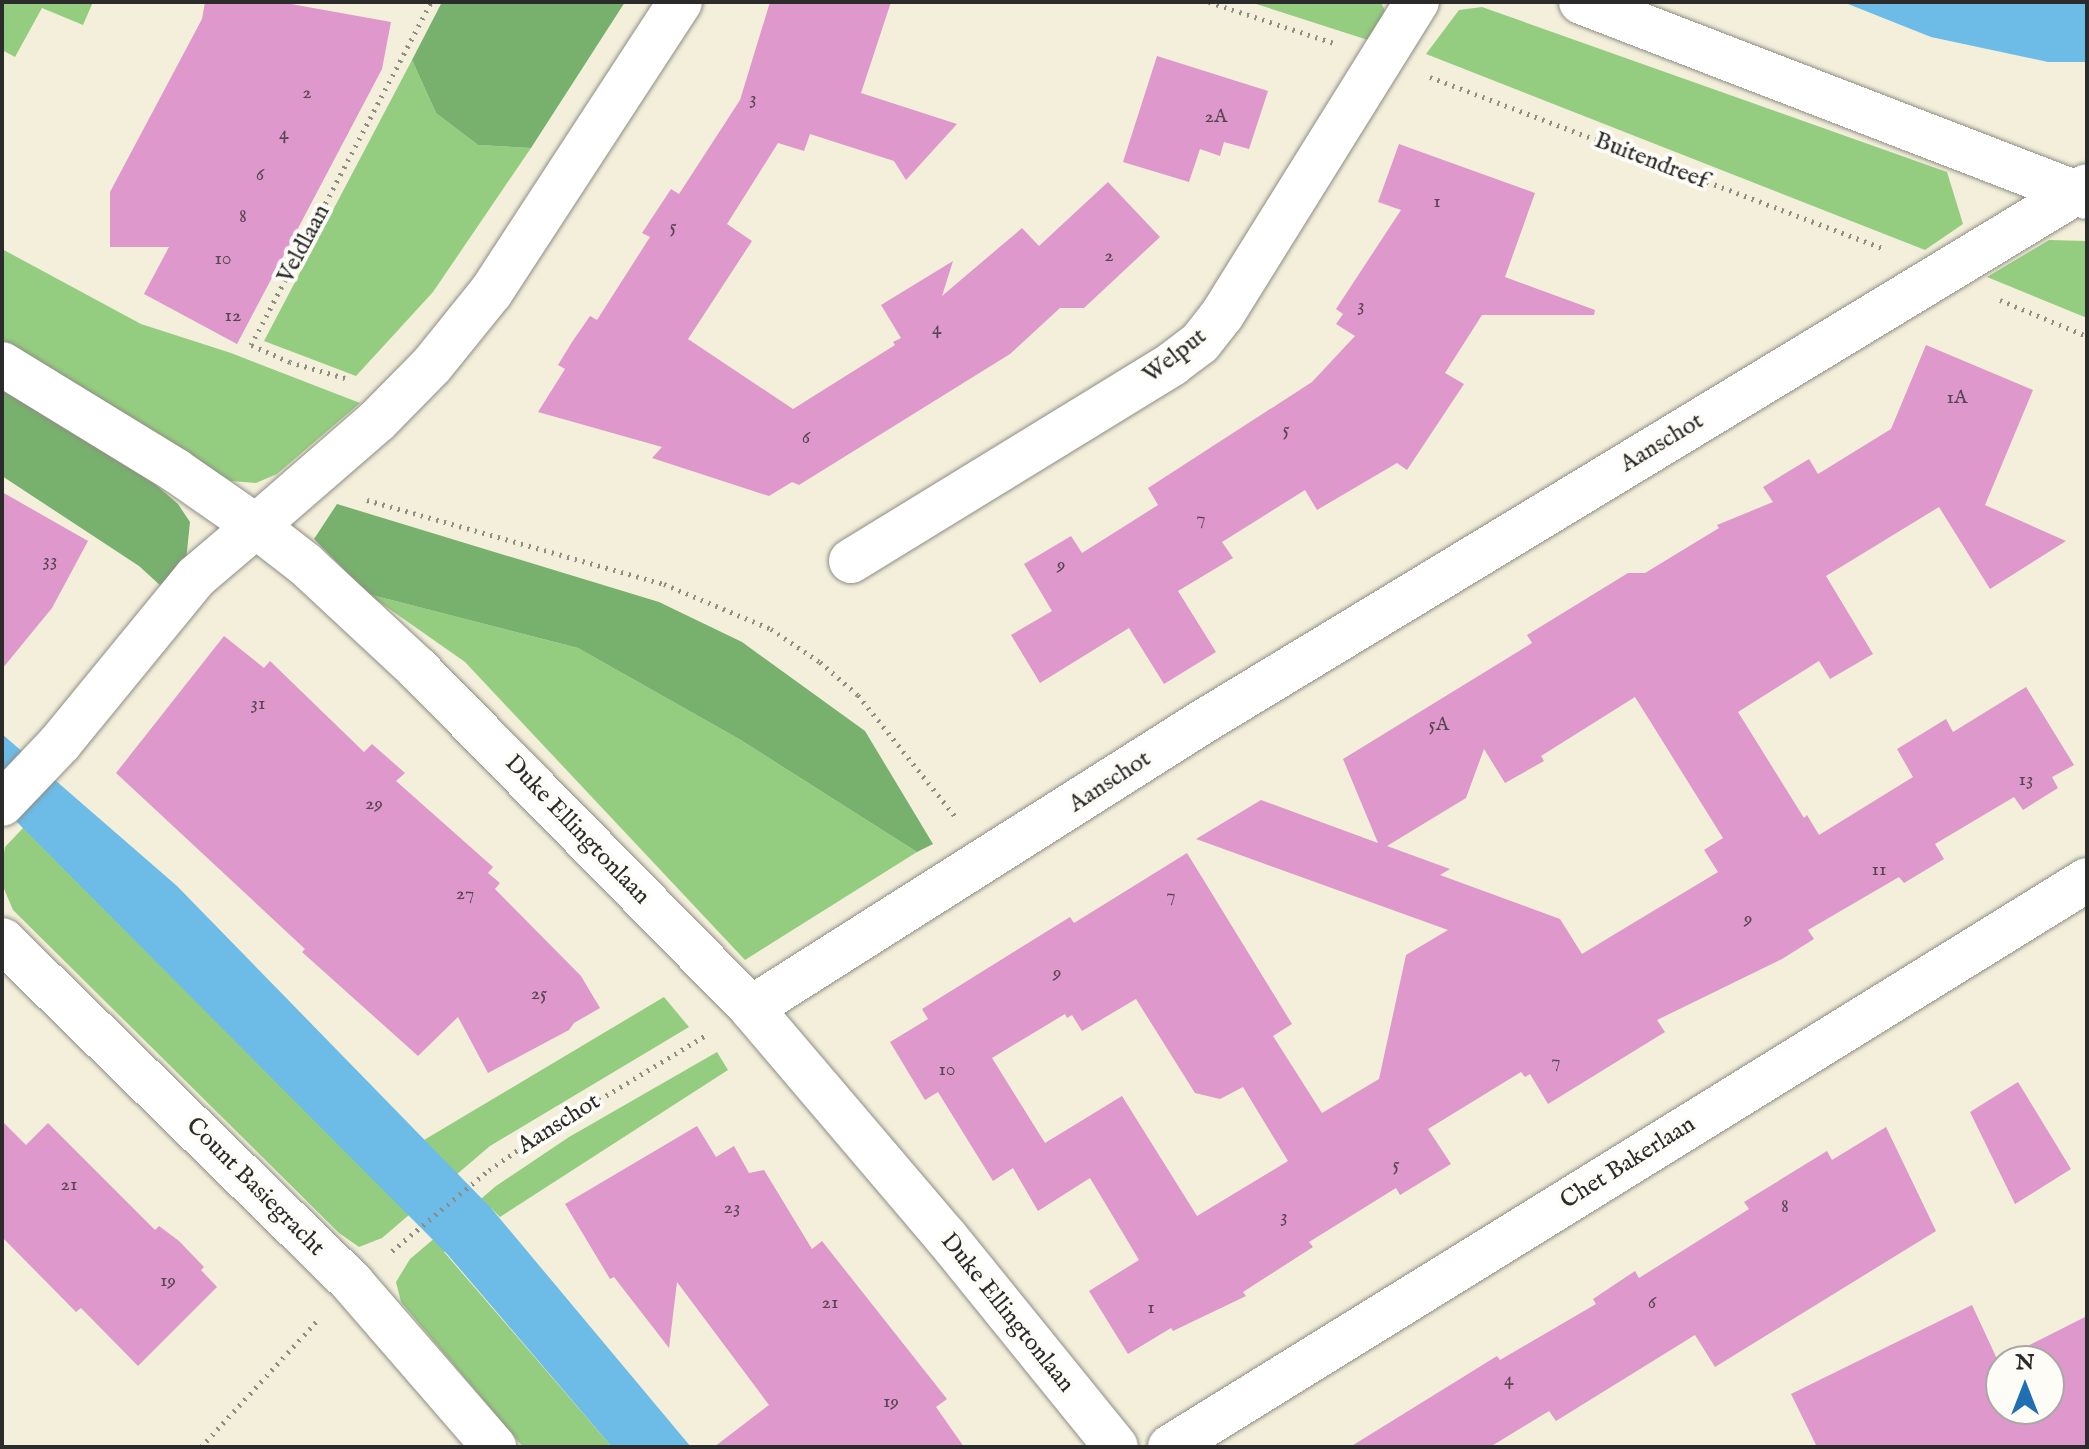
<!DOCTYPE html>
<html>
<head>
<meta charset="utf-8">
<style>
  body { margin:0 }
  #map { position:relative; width:2089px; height:1449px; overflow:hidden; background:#f3efdb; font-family:"IM FELL English",serif }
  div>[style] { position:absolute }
  .green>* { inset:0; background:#95cd80 }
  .forest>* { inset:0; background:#78b06e }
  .water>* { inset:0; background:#6cbce7 }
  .building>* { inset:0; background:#de98cc }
  .path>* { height:5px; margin-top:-2.5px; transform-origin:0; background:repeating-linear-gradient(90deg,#8f8d83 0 2px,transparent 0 8px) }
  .roads { filter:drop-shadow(0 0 2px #8f8d83) drop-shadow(0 0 2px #8f8d83) }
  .street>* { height:44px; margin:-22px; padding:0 22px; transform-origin:22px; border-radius:22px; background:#fff }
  span { translate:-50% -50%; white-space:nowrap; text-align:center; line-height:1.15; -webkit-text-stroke:8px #fdfcf7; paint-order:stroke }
  .number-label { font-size:20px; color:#584653 }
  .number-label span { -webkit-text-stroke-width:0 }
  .street-label { font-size:24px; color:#2b2b2b }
  .frame { position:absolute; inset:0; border:4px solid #2b2b2b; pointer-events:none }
  .north { position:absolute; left:1985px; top:1345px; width:80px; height:80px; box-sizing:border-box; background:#fdfcf7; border:2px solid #a9a8a5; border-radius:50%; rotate:0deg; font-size:22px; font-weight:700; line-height:32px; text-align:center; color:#2b2b2b }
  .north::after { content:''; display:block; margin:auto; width:28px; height:36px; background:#1f6fb2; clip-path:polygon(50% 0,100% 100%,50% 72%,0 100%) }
</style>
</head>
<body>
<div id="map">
  <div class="green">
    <i style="clip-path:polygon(2px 2px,93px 2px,83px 25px,42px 8px,15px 57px,2px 50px)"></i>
    <i style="clip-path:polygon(1250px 2px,1381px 2px,1388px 18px,1371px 41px)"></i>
    <i style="clip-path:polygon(1482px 7px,1947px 172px,1963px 224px,1925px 250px,1426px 54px,1459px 10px)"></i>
    <i style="clip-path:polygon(412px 60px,436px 113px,478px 145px,531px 148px,433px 292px,356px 376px,264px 341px)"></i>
    <i style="clip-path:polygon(2049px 240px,2087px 241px,2087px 318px,1987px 277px)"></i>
    <i style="clip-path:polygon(2px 249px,141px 324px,231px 353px,360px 403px,277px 474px,256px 483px,231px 481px,2px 342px)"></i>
    <i style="clip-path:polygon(368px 594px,578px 648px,739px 739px,917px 852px,745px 960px,465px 662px)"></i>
    <i style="clip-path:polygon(24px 827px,396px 1201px,444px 1161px,424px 1140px,664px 997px,689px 1027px,490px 1146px,382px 1238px,359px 1247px,339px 1233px,13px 910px,2px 884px,2px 864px,5px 847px)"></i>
    <i style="clip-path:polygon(717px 1052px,728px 1070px,500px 1217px,491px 1208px,444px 1252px,612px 1447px,523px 1447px,401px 1302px,396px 1282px,410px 1259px,496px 1186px,569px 1137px)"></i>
  </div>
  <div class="forest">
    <i style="clip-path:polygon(442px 2px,625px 2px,531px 148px,478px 145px,436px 113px,412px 60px)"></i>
    <i style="clip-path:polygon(2px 390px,155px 484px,178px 504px,190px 522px,186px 561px,162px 587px,139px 566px,2px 476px)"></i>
    <i style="clip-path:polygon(337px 504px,659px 602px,742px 642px,865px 731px,933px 844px,917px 852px,739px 739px,578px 648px,368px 594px,314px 539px)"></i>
  </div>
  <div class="water">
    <i style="clip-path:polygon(1843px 2px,2087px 2px,2087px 62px,2048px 62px,1931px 37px)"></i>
    <i style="clip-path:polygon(2px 734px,177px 886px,491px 1208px,691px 1447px,612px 1447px,448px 1255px,2px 807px)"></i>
  </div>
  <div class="building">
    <i style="clip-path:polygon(205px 2px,280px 2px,391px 22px,382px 69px,237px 344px,144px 294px,169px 247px,110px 247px,110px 192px,202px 19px)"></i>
    <i style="clip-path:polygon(770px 2px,891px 2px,861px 93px,957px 124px,906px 180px,894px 161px,810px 134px,804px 151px,778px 143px,727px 224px,752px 241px,688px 339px,793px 409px,895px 345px,893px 342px,901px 338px,881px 305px,953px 261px,942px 296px,1022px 228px,1039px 246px,1108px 182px,1160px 237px,1084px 308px,1060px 308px,1010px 354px,799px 485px,792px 482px,769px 496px,652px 458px,662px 447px,538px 412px,565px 369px,558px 365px,572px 342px,590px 316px,597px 320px,650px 237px,642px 233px,671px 189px,679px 194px,740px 100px)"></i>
    <i style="clip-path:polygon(1157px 56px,1268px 91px,1249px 149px,1224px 142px,1220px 156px,1200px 149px,1189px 182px,1123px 162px)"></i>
    <i style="clip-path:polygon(1399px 144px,1535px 193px,1505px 277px,1595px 310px,1594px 315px,1482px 315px,1445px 373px,1464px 384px,1407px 470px,1397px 463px,1317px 510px,1305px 490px,1222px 542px,1233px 558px,1178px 591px,1216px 652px,1164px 684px,1129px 628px,1040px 683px,1011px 635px,1052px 611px,1024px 564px,1071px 536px,1082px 553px,1158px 505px,1148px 488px,1312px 382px,1355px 336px,1336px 324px,1343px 314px,1336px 309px,1401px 210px,1378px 202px)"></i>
    <i style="clip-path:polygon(evenodd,1926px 345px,2033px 390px,1985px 505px,2066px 541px,1990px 589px,1939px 507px,1826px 576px,1873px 654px,1830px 679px,1819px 661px,1738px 712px,1804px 818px,1807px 815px,1819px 835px,1913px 777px,1897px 749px,1946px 719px,1953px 732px,2026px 687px,2074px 765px,2052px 777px,2058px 788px,2023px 810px,2014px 797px,1935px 844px,1944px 859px,1904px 883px,1899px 877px,1808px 930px,1814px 939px,1782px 959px,1657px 1020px,1665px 1032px,1548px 1104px,1530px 1074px,1525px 1077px,1521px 1072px,1428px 1129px,1451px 1164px,1400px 1195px,1396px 1188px,1309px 1242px,1313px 1247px,1243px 1292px,1246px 1296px,1173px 1331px,1171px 1328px,1128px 1354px,1089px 1291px,1139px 1260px,1090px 1178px,1038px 1211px,1013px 1168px,993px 1181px,938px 1092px,925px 1100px,890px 1042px,928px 1019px,922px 1009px,1070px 917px,1074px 923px,1187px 853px,1292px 1024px,1273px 1036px,1322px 1113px,1379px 1079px,1406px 955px,1448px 930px,1196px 839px,1261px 800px,1378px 843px,1343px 759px,1532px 643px,1527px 635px,1628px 573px,1645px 573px,1719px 528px,1717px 525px,1773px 502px,1763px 487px,1809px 459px,1818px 474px,1891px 429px,1926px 345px,1635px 697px,1723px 838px,1704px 850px,1718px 872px,1610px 937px,1582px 954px,1560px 919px,1440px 875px,1450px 869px,1387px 846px,1466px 798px,1484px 749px,1505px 783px,1544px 761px,1541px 756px,1635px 697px,1926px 345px,1136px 999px,1195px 1093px,1220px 1099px,1243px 1087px,1288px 1161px,1197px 1216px,1122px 1096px,1045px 1143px,992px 1058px,1065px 1014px,1067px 1018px,1072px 1015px,1082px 1031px,1136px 999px)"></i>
    <i style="clip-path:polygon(2px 492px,88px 541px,52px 608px,2px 669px)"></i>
    <i style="clip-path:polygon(224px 636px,264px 668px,270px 661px,364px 752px,372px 744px,405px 773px,396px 781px,493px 867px,488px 873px,500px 883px,495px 889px,581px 976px,600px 1008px,574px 1023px,569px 1030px,488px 1073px,458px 1017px,418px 1056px,302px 952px,305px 949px,116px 773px)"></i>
    <i style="clip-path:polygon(2018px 1082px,2071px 1169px,2015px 1204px,1970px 1112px)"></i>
    <i style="clip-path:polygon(2px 1121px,26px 1145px,48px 1123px,155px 1230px,159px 1226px,179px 1241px,204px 1267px,201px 1270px,217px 1287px,138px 1366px,81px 1308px,76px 1312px,2px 1237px)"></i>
    <i style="clip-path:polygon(697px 1126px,716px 1157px,734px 1146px,749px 1173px,764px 1170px,812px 1249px,822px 1241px,947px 1399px,936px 1407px,964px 1447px,714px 1447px,769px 1405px,677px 1282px,669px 1348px,614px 1277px,610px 1279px,565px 1204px)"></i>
    <i style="clip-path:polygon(1886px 1127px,1936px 1231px,1715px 1367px,1695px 1335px,1556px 1421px,1549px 1411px,1490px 1447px,1350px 1447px,1497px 1356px,1500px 1360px,1596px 1304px,1593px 1299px,1635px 1271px,1639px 1278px,1749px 1209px,1744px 1202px,1827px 1151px,1832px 1160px)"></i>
    <i style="clip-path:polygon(evenodd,1972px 1305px,1998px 1361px,2087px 1316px,2087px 1447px,1817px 1447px,1791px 1394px,1972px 1305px,2001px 1361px,2049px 1361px,2049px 1409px,2001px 1409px,2001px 1361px)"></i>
  </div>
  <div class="path">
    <i style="left:1209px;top:2px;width:132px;rotate:18.2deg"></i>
    <i style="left:1430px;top:77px;width:486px;rotate:20.7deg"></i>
    <i style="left:2000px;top:300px;width:94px;rotate:22.5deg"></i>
    <i style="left:345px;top:378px;width:57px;rotate:-163.8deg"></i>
    <i style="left:290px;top:362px;width:43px;rotate:-156.4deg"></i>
    <i style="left:251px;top:345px;width:387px;rotate:-62.3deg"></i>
    <i style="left:367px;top:500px;width:309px;rotate:15.8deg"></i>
    <i style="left:664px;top:584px;width:116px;rotate:22.8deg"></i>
    <i style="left:771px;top:629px;width:59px;rotate:34deg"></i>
    <i style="left:820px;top:662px;width:50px;rotate:41deg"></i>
    <i style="left:858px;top:695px;width:155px;rotate:51.3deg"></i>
    <i style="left:392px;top:1251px;width:126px;rotate:-39.9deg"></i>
    <i style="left:489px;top:1170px;width:51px;rotate:-34.6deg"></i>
    <i style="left:531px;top:1141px;width:205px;rotate:-31.2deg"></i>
    <i style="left:201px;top:1447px;width:171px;rotate:-47.4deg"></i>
  </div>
  <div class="roads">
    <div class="street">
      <i style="left:1581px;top:2px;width:542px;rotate:21.08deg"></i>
      <i style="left:2px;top:364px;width:203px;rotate:31.5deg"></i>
      <i style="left:175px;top:470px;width:98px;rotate:34.7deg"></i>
      <i style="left:256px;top:526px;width:160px;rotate:-41deg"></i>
      <i style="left:377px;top:421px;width:78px;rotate:-45.5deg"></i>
      <i style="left:432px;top:365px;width:94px;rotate:-51.1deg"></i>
      <i style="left:491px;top:292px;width:346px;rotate:-56.9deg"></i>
      <i style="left:851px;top:561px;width:377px;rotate:-31.5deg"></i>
      <i style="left:1172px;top:364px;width:35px;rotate:-37deg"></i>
      <i style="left:1200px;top:343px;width:36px;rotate:-52deg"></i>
      <i style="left:1222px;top:315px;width:369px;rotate:-58.1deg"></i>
      <i style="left:2px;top:804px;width:84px;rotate:-46.4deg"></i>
      <i style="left:60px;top:743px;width:215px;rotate:-50.7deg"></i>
      <i style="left:196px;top:577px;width:79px;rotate:-40.4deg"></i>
      <i style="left:256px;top:526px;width:62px;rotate:37.8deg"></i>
      <i style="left:305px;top:564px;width:154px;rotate:42.9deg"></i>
      <i style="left:418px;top:669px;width:475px;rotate:45.5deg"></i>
      <i style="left:751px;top:1008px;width:301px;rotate:49.6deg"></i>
      <i style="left:946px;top:1237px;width:270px;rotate:51deg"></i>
      <i style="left:2px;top:940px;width:491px;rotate:44.4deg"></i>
      <i style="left:353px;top:1284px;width:216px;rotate:49.1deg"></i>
      <i style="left:751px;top:1008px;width:536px;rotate:-32.36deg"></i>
      <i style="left:1204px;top:721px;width:1032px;rotate:-31.21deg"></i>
      <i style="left:1170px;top:1447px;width:1078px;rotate:-31.73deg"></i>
    </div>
  </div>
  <div class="number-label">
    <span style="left:307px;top:92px">2</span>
    <span style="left:753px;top:98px">3</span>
    <span style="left:1216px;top:116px">2A</span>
    <span style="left:284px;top:133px">4</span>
    <span style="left:260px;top:174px">6</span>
    <span style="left:1437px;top:201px">1</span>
    <span style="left:243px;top:216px">8</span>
    <span style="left:673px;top:226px">5</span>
    <span style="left:1109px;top:255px">2</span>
    <span style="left:223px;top:258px">10</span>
    <span style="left:1361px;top:305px">3</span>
    <span style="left:233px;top:315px">12</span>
    <span style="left:937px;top:328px">4</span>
    <span style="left:1957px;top:397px">1A</span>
    <span style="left:1286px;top:429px">5</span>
    <span style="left:806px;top:437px">6</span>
    <span style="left:1201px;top:518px">7</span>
    <span style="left:50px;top:560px">33</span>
    <span style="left:1061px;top:564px">9</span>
    <span style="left:258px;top:703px">31</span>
    <span style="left:1439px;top:724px">5A</span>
    <span style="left:2026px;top:779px">13</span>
    <span style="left:374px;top:803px">29</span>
    <span style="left:1879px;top:869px">11</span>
    <span style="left:465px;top:893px">27</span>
    <span style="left:1171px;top:895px">7</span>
    <span style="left:1748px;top:918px">9</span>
    <span style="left:1057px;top:972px">9</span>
    <span style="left:539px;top:993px">25</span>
    <span style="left:1556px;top:1061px">7</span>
    <span style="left:947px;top:1069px">10</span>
    <span style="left:1396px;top:1164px">5</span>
    <span style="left:69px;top:1184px">21</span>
    <span style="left:1785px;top:1206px">8</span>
    <span style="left:732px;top:1207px">23</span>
    <span style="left:1284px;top:1216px">3</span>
    <span style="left:168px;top:1280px">19</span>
    <span style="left:830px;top:1302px">21</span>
    <span style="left:1652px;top:1302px">6</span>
    <span style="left:1151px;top:1307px">1</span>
    <span style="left:1509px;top:1379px">4</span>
    <span style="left:891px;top:1401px">19</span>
  </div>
  <div class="street-label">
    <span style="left:1651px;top:161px;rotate:21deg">Buitendreef</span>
    <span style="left:304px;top:244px;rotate:-62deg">Veldlaan</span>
    <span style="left:1175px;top:356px;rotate:-38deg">Welput</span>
    <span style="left:1662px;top:443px;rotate:-31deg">Aanschot</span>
    <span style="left:1110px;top:782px;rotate:-33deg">Aanschot</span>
    <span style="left:577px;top:830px;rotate:46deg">Duke Ellingtonlaan</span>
    <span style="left:559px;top:1124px;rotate:-32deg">Aanschot</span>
    <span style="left:1628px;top:1163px;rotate:-32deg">Chet Bakerlaan</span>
    <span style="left:255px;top:1187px;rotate:45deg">Count Basiegracht</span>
    <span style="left:1007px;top:1313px;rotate:51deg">Duke Ellingtonlaan</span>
  </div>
  <div class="frame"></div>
  <div class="north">N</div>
</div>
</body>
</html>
